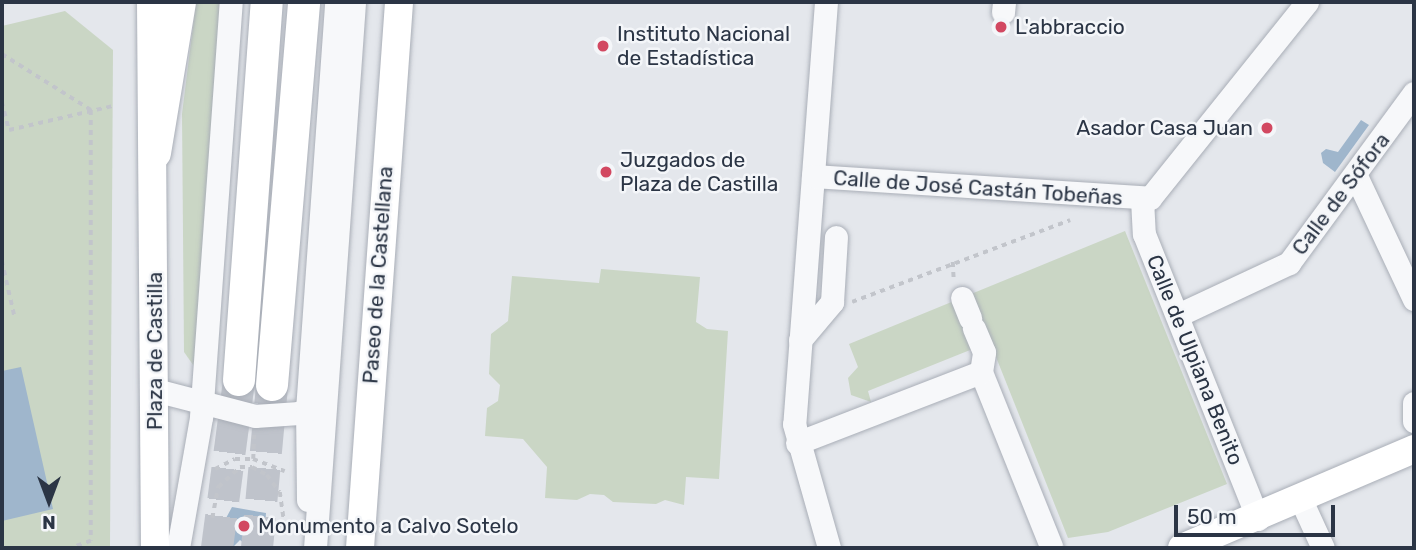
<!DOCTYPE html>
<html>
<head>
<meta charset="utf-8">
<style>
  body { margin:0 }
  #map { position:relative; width:1416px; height:550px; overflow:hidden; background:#e4e7ec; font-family:Rubik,sans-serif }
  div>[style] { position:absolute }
  .green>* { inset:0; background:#cad6c5 }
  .water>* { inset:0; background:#9fb6cc }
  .highway-tunnel>* { height:32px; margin-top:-16px; transform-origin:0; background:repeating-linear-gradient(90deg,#bfc3cb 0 32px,transparent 0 48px) }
  .path>* { height:3.5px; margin-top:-1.75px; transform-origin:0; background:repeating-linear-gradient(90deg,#c2c5cb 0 5px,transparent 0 10px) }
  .roads { filter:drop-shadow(0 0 2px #a9aeb7) drop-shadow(0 0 2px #a9aeb7) }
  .minor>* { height:23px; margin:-11.5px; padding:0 11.5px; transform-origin:11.5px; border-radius:11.5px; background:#f7f8fa }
  .major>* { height:28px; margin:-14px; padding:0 14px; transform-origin:14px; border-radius:14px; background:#fff }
  .highway>* { height:32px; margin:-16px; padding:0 16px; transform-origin:16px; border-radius:16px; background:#fff }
  .dots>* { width:19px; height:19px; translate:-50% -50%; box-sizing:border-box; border:4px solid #f4f6f9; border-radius:50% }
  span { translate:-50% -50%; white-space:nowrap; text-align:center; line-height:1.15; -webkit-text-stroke:5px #f4f6f9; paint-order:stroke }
  .poi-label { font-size:21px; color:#2b3545 }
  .left { translate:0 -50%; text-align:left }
  .right { translate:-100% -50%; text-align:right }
  .street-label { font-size:21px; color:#2b3545 }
  .frame { position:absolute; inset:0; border:4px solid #2b3545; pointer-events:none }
  .north { position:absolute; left:14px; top:466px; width:70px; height:70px; -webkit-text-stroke:5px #f4f6f9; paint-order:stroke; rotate:180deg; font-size:19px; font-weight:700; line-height:28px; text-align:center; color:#2b3545 }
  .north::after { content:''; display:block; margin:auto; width:24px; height:32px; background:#2b3545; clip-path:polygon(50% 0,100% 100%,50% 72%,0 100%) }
  .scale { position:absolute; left:1174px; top:505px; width:161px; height:32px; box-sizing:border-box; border:4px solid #2b3545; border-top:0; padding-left:9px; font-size:21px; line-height:24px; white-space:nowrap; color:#2b3545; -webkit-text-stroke:5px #f4f6f9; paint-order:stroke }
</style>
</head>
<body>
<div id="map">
  <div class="green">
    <i style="clip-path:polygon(196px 2px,224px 2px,196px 369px,184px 352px,182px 114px)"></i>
    <i style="clip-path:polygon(65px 11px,113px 50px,110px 548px,2px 548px,2px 26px)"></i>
    <i style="clip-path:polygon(1125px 231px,1227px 484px,1108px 532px,1068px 538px,990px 342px,868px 391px,871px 402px,851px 395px,848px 378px,858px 367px,849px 344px)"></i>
    <i style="clip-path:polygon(601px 269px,700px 277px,696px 322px,707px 329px,728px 331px,719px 479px,686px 477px,684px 505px,665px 500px,656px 504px,613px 502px,604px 495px,590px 494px,577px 500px,545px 498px,547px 467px,523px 439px,485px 436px,487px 408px,498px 401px,500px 385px,489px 374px,491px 334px,508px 321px,512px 276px,599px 283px)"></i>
  </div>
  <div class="water">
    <i style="clip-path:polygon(1361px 120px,1369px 125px,1335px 172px,1323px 163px,1321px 153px,1326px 149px,1338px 152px)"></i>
    <i style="clip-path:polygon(21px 367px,53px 509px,2px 521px,2px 371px)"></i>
    <i style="clip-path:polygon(232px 507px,266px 513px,265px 527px,255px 535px,263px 545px,250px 548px,240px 540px,233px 547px,227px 541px,235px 534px,225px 520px)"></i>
  </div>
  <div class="highway-tunnel">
    <i style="left:217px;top:548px;width:169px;rotate:-82.5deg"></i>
    <i style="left:257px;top:548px;width:164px;rotate:-84.7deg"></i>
  </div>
  <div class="path">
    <i style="left:2px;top:54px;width:105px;rotate:32.2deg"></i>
    <i style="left:91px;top:110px;width:431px;rotate:90deg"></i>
    <i style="left:91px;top:541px;width:20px;rotate:160deg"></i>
    <i style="left:2px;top:102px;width:29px;rotate:76deg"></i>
    <i style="left:9px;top:130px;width:107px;rotate:-13deg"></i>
    <i style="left:2px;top:261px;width:58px;rotate:77.2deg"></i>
    <i style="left:953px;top:262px;width:18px;rotate:87deg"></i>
    <i style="left:852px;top:302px;width:233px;rotate:-20.6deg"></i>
    <i style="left:253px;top:459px;width:24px;rotate:-88deg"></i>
    <i style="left:215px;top:469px;width:22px;rotate:-27deg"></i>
    <i style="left:235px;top:459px;width:18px"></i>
    <i style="left:253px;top:459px;width:34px;rotate:21deg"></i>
    <i style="left:212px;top:518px;width:32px;rotate:-79deg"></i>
    <i style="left:218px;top:487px;width:30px;rotate:-42deg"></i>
    <i style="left:240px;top:467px;width:12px"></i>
    <i style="left:252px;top:467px;width:17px;rotate:28deg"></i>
    <i style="left:267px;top:475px;width:21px;rotate:53deg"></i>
    <i style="left:280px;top:492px;width:35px;rotate:82deg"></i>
    <i style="left:285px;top:527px;width:10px;rotate:-163deg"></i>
  </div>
  <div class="roads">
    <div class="minor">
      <i style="left:826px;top:2px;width:423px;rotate:94.3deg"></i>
      <i style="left:794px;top:424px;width:129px;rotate:74.2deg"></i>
      <i style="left:1003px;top:12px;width:10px;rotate:-84deg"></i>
      <i style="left:813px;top:176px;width:338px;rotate:3.7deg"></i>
      <i style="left:1150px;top:198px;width:251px;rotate:-51.3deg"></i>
      <i style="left:1356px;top:176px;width:136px;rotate:64.8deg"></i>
      <i style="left:1142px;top:199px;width:35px;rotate:87deg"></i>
      <i style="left:1144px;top:234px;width:307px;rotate:68.2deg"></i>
      <i style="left:962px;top:298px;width:22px;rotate:68deg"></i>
      <i style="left:1178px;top:315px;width:123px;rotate:-25.1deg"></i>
      <i style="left:1289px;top:263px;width:211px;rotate:-53.7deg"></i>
      <i style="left:800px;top:340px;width:50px;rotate:-49.9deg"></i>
      <i style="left:832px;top:302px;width:65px;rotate:-86.5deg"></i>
      <i style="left:981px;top:372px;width:188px;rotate:68.1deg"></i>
      <i style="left:155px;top:390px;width:103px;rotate:14.6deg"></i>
      <i style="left:255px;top:416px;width:44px;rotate:-3.9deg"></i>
      <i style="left:299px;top:413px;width:9px;rotate:-32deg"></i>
      <i style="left:1414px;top:403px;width:18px;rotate:90deg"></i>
      <i style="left:797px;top:443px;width:197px;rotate:-21.1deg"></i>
      <i style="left:981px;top:372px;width:20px;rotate:-81deg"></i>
      <i style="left:984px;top:352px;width:26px;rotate:-113deg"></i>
      <i style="left:308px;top:500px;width:90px;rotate:-90.6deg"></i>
      <i style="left:307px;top:410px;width:409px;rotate:-85.9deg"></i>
      <i style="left:1301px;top:500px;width:53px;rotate:65.4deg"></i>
      <i style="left:178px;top:548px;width:133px;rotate:-80deg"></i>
      <i style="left:201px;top:417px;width:416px;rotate:-85.9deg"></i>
      <i style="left:315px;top:548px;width:547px;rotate:-85.91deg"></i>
    </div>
    <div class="major">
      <i style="left:151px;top:2px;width:546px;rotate:89.58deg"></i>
      <i style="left:360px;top:548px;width:547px;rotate:-85.91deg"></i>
      <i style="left:1182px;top:548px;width:252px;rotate:-23.1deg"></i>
    </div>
    <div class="highway">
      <i style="left:155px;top:153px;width:153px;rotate:-80.6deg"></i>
      <i style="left:239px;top:380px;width:379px;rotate:-85.8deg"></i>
      <i style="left:272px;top:385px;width:384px;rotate:-85.2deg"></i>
    </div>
  </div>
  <div class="dots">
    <i style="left:1001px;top:27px;background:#d24861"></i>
    <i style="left:603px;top:46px;background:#d24861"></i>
    <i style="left:1267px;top:128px;background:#d24861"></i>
    <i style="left:606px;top:172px;background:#d24861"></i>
    <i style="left:244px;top:526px;background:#d24861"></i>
  </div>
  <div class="poi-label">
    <span class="left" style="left:1015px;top:27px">L'abbraccio</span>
    <span class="left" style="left:617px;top:46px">Instituto Nacional<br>de Estadística</span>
    <span class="right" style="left:1253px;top:128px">Asador Casa Juan</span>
    <span class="left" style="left:620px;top:172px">Juzgados de<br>Plaza de Castilla</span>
    <span class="left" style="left:258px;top:526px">Monumento a Calvo Sotelo</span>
  </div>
  <div class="street-label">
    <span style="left:978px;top:188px;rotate:4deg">Calle de José Castán Tobeñas</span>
    <span style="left:1341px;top:194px;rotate:-53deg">Calle de Sófora</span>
    <span style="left:378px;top:275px;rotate:-86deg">Paseo de la Castellana</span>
    <span style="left:155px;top:351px;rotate:-90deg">Plaza de Castilla</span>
    <span style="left:1195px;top:360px;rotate:68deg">Calle de Ulpiana Benito</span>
  </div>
  <div class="frame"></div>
  <div class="north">N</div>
  <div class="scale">50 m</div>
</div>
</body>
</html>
